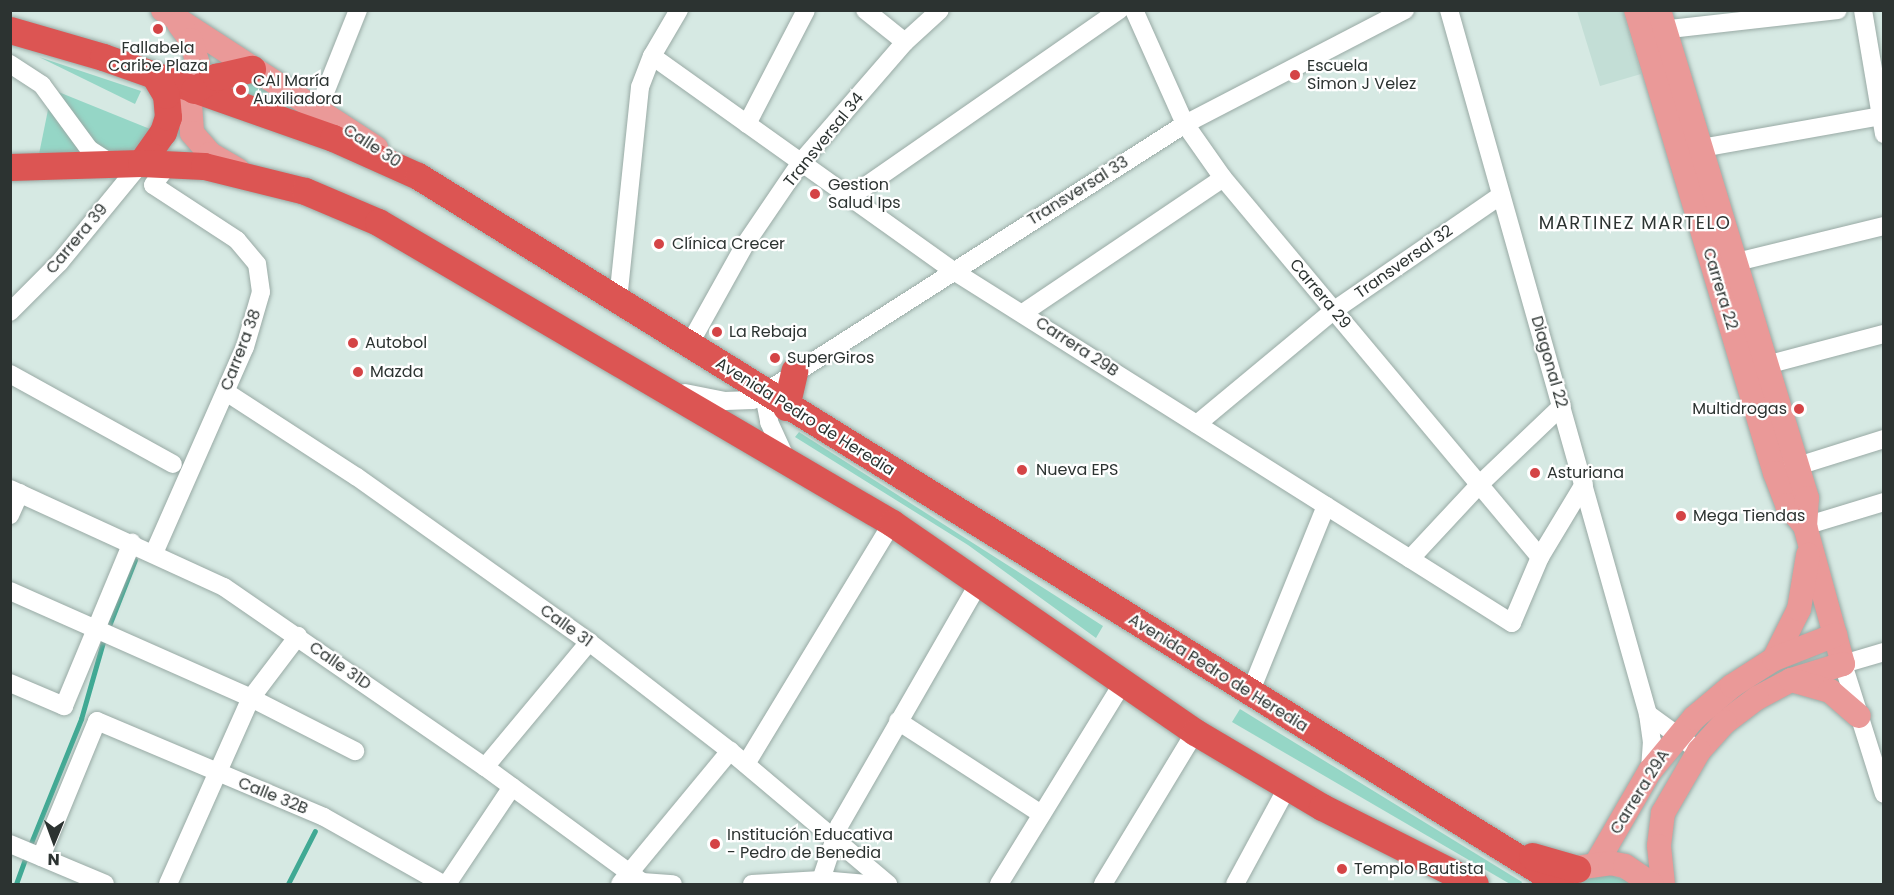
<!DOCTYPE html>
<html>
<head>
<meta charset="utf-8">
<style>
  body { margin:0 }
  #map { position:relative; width:1894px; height:895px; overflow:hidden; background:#d6e9e3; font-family:Poppins,sans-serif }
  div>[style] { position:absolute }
  .built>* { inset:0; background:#c3ded6 }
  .green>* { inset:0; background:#95d6c6 }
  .stream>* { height:4.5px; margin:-2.25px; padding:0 2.25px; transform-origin:2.25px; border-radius:2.25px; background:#40a994 }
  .roads { filter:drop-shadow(0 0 2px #99aaa5) drop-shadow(0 0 2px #99aaa5) }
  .minor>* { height:18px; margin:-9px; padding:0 9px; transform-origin:9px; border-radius:9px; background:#fff }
  .major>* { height:24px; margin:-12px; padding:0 12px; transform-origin:12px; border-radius:12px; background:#ea9998 }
  .highway>* { height:27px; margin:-13.5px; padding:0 13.5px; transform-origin:13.5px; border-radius:13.5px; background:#dc5553 }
  .dots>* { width:16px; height:16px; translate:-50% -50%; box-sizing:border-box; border:3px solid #fff; border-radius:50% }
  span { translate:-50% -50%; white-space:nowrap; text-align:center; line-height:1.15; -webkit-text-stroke:4.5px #fff; paint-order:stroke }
  .poi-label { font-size:16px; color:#2c3331 }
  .left { translate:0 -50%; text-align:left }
  .right { translate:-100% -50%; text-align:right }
  .street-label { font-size:16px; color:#2c3331 }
  .neighbourhood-label { font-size:18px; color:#2c3331; letter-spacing:1.5px }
  .frame { position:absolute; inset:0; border:12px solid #2c3331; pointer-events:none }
  .north { position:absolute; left:24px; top:811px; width:60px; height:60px; -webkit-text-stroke:4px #fff; paint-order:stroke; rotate:181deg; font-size:16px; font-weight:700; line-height:24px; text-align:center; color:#2c3331 }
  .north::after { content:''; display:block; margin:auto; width:21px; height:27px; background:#2c3331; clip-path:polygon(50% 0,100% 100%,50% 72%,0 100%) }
</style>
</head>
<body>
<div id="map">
  <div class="built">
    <i style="clip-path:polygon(1577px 11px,1623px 11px,1641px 74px,1600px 86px)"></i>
  </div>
  <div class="green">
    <i style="clip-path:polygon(39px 57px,141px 91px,135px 104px)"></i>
    <i style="clip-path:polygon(244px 72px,322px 127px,215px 89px)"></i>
    <i style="clip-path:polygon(56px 91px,150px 129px,137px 149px,124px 153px,93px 148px)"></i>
    <i style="clip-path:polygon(49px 105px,85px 155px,38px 159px)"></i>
    <i style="clip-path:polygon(799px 432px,1103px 626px,1096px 638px,968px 545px,795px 437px)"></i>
    <i style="clip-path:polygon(1240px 709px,1522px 882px,1521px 884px,1510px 884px,1232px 722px)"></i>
    <i style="clip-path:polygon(1608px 874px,1636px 884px,1574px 884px,1582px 879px)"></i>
  </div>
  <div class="stream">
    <i style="left:107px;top:631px;width:76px;rotate:-68.5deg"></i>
    <i style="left:29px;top:848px;width:139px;rotate:-68deg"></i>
    <i style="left:81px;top:719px;width:83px;rotate:-74deg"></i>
    <i style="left:16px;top:884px;width:30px;rotate:-70deg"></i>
    <i style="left:288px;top:884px;width:59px;rotate:-63deg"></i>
  </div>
  <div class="roads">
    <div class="minor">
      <i style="left:865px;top:10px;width:51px;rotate:38.7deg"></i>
      <i style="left:1134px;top:10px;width:125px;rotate:65.9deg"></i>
      <i style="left:1185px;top:124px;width:66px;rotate:54.9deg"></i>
      <i style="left:1223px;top:178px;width:494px;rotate:50.1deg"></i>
      <i style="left:1449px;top:10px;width:732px;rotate:74.22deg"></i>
      <i style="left:1648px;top:714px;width:27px;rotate:82deg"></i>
      <i style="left:1652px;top:741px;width:30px;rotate:94deg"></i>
      <i style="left:1863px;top:10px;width:126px;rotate:80.4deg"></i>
      <i style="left:1652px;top:31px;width:187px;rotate:-6.4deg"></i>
      <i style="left:652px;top:56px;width:369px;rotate:35.5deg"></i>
      <i style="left:952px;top:270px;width:662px;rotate:32.23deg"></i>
      <i style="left:1512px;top:623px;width:72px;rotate:-67deg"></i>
      <i style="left:1540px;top:557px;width:85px;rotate:-58.9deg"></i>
      <i style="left:10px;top:64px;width:38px;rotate:33deg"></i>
      <i style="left:42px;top:85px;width:79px;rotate:53.7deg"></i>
      <i style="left:89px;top:149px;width:24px;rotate:33deg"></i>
      <i style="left:318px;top:110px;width:108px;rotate:-68.2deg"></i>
      <i style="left:747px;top:124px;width:128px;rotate:-62.6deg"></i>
      <i style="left:1690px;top:150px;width:193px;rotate:-10.1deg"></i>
      <i style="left:850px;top:197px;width:328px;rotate:-34.8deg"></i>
      <i style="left:1724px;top:265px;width:165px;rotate:-13.7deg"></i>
      <i style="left:618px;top:300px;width:214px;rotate:-84.1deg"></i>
      <i style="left:640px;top:87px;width:33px;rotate:-69deg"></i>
      <i style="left:652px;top:56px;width:53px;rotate:-59.6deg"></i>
      <i style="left:10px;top:312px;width:69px;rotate:-45deg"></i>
      <i style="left:59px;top:263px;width:129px;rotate:-50.6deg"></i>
      <i style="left:1023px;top:313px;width:241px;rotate:-34deg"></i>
      <i style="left:689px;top:345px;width:113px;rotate:-60.9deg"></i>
      <i style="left:744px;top:246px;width:102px;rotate:-55.8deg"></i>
      <i style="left:801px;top:162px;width:159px;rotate:-49.1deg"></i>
      <i style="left:905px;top:42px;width:47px;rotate:-42.4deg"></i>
      <i style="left:1755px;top:368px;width:133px;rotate:-14.8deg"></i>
      <i style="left:10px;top:374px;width:186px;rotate:28.9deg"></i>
      <i style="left:763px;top:390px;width:33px;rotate:79deg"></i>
      <i style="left:769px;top:422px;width:41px;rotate:65.3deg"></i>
      <i style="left:226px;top:392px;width:156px;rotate:33deg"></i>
      <i style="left:357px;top:477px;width:285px;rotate:35.4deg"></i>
      <i style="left:589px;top:642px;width:178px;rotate:37.7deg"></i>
      <i style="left:730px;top:751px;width:207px;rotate:40.1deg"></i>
      <i style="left:685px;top:393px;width:41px;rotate:11.3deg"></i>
      <i style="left:725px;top:401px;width:28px;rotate:-2deg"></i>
      <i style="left:753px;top:400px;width:513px;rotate:-32.57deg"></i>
      <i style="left:1185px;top:124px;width:248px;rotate:-27.4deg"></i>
      <i style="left:1197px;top:424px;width:177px;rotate:-39.7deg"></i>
      <i style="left:1333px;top:311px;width:204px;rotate:-34.6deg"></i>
      <i style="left:1785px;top:470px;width:104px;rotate:-17.4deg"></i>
      <i style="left:10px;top:489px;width:235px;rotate:24.6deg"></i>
      <i style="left:224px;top:587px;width:317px;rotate:34.6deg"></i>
      <i style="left:485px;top:767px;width:198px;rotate:36.2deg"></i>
      <i style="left:10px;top:515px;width:24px;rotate:-66deg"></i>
      <i style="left:1805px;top:526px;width:83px;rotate:-16.9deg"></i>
      <i style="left:154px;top:553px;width:225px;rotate:-66.2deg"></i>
      <i style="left:245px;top:347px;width:57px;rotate:-73.8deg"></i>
      <i style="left:261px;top:292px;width:28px;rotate:-98deg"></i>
      <i style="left:257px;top:264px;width:31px;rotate:-130deg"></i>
      <i style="left:237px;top:240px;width:100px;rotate:-146.8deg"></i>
      <i style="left:153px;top:185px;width:26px;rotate:-53deg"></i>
      <i style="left:1410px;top:559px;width:103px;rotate:-47deg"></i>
      <i style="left:1480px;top:484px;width:113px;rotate:-43.6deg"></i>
      <i style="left:10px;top:591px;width:264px;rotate:23.9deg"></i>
      <i style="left:251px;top:698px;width:117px;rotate:27deg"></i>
      <i style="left:1884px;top:652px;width:43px;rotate:163.7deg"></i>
      <i style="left:1843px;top:664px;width:136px;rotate:72.5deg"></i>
      <i style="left:10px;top:683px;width:59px;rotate:23.1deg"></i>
      <i style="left:64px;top:706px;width:177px;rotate:-67.4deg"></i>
      <i style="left:1250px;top:693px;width:202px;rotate:-67.9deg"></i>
      <i style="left:1648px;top:714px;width:63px;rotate:36deg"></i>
      <i style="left:898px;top:721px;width:171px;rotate:33deg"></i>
      <i style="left:746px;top:764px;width:282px;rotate:-58.8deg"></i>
      <i style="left:485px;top:767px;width:163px;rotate:-50.2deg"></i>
      <i style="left:10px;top:844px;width:103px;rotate:22.8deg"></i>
      <i style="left:41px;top:857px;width:147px;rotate:-67.6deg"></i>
      <i style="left:97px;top:721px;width:246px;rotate:22.9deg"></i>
      <i style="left:324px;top:817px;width:137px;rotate:29.4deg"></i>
      <i style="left:821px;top:880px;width:57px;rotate:-71.6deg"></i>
      <i style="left:839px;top:826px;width:283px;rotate:-60.1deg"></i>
      <i style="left:642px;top:882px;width:31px;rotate:4deg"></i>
      <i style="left:168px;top:884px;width:204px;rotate:-66deg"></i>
      <i style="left:251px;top:698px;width:78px;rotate:-52.8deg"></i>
      <i style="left:447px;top:884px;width:117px;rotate:-56.2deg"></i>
      <i style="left:620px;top:884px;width:173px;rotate:-50.4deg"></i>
      <i style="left:752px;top:884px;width:69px;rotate:-3.3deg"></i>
      <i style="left:821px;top:880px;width:46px;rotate:5deg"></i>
      <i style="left:999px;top:884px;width:235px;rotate:-58.4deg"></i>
      <i style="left:1103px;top:884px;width:178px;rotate:-58.8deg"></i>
      <i style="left:1235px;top:884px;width:111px;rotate:-61.6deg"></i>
    </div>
    <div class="major">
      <i style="left:163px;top:10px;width:254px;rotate:32.9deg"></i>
      <i style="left:1636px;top:10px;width:483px;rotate:73.3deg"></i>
      <i style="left:1775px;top:473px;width:34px;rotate:69deg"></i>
      <i style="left:1787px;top:505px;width:28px;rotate:49deg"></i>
      <i style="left:1659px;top:10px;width:510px;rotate:73.13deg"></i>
      <i style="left:1807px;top:498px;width:28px;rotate:94deg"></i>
      <i style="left:1805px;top:526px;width:143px;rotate:74.6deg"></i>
      <i style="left:1843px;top:664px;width:54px;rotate:162.9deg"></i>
      <i style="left:1791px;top:680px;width:38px;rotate:152deg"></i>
      <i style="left:1757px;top:698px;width:40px;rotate:143deg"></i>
      <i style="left:1725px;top:722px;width:39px;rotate:132deg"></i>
      <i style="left:1699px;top:751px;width:72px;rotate:120.1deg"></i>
      <i style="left:1663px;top:813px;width:33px;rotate:97deg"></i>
      <i style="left:1659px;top:846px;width:38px;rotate:84deg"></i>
      <i style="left:179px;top:24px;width:20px;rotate:53deg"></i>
      <i style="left:191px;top:40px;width:26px;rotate:74deg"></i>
      <i style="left:198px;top:65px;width:39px;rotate:102deg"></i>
      <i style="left:190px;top:103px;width:30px;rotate:86deg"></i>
      <i style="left:192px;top:133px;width:28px;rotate:49deg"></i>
      <i style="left:210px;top:154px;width:32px;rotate:30deg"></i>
      <i style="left:1774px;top:659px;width:56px;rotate:-63.4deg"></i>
      <i style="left:1799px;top:609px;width:55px;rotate:-80.5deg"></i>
      <i style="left:1791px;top:680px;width:41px;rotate:15.8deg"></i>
      <i style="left:1830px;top:691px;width:38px;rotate:41deg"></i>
      <i style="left:1596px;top:864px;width:108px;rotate:-59.9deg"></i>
      <i style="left:1650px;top:771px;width:69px;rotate:-50.3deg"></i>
      <i style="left:1694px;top:718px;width:50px;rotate:-40.1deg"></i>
      <i style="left:1732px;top:686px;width:50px;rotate:-32.7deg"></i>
      <i style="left:1774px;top:659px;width:66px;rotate:-21.5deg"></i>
      <i style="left:1583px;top:867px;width:27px;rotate:-8deg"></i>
      <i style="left:1610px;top:863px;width:15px;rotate:11deg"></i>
      <i style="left:1625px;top:866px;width:32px;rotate:34deg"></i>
    </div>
    <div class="highway">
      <i style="left:10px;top:30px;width:97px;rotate:16.2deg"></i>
      <i style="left:103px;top:57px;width:244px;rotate:19.4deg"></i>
      <i style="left:333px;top:138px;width:93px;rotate:24.1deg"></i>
      <i style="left:418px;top:176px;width:1345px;rotate:31.78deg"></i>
      <i style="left:194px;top:90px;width:26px;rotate:-31deg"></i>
      <i style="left:216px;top:77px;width:37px;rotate:-13deg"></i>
      <i style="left:141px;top:163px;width:38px;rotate:-55deg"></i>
      <i style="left:163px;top:132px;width:16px;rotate:-72deg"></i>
      <i style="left:168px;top:117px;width:22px;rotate:-95deg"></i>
      <i style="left:166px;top:95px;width:23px;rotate:-121deg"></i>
      <i style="left:10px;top:167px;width:131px;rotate:-1.7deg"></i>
      <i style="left:141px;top:163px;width:63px;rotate:2.7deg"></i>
      <i style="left:204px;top:166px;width:104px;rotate:13.9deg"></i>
      <i style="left:305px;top:191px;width:79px;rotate:23deg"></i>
      <i style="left:378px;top:222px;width:596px;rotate:30.35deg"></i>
      <i style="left:892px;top:523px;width:368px;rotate:34.6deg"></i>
      <i style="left:1195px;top:732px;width:147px;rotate:30.6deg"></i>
      <i style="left:1322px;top:807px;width:171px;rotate:26.7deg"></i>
      <i style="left:786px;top:407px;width:37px;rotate:-77deg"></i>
      <i style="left:1532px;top:856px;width:47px;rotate:16.1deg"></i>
    </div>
  </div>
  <div class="dots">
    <i style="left:158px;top:29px;background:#d44446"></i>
    <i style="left:1295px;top:75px;background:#d44446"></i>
    <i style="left:241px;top:90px;background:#d44446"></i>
    <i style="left:815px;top:194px;background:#d44446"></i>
    <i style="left:659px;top:244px;background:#d44446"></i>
    <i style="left:717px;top:332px;background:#d44446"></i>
    <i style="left:353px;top:343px;background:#d44446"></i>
    <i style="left:775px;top:358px;background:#d44446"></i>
    <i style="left:358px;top:372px;background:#d44446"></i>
    <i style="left:1799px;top:409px;background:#d44446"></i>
    <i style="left:1022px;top:470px;background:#d44446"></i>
    <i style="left:1535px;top:473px;background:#d44446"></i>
    <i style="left:1681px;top:516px;background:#d44446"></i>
    <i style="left:715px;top:844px;background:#d44446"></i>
    <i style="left:1342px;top:869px;background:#d44446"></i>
  </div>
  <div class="poi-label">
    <span style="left:158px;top:57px">Fallabela<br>Caribe Plaza</span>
    <span class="left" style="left:1307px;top:75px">Escuela<br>Simon J Velez</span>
    <span class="left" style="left:253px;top:90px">CAI María<br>Auxiliadora</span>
    <span class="left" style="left:828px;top:194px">Gestion<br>Salud Ips</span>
    <span class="left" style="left:672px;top:244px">Clínica Crecer</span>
    <span class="left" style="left:729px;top:332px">La Rebaja</span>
    <span class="left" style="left:365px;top:343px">Autobol</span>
    <span class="left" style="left:787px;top:358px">SuperGiros</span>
    <span class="left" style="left:370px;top:372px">Mazda</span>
    <span class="right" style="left:1787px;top:409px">Multidrogas</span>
    <span class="left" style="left:1036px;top:470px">Nueva EPS</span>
    <span class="left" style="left:1547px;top:473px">Asturiana</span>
    <span class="left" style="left:1693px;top:516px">Mega Tiendas</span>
    <span class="left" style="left:727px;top:844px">Institución Educativa<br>- Pedro de Benedia</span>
    <span class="left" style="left:1354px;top:869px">Templo Bautista</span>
  </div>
  <div class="street-label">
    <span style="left:824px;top:140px;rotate:-51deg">Transversal 34</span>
    <span style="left:372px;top:146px;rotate:33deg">Calle 30</span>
    <span style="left:1078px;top:191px;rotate:-32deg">Transversal 33</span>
    <span style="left:77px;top:239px;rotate:-50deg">Carrera 39</span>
    <span style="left:1404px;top:262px;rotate:-35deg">Transversal 32</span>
    <span style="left:1720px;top:289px;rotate:73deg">Carrera 22</span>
    <span style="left:1320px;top:294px;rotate:50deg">Carrera 29</span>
    <span style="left:1077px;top:347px;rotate:33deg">Carrera 29B</span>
    <span style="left:241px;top:350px;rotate:-69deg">Carrera 38</span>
    <span style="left:1549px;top:362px;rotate:74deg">Diagonal 22</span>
    <span style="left:805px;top:417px;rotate:32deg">Avenida Pedro de Heredia</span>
    <span style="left:566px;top:626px;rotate:36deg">Calle 31</span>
    <span style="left:340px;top:666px;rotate:35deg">Calle 31D</span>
    <span style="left:1218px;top:673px;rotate:32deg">Avenida Pedro de Heredia</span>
    <span style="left:1640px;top:792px;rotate:-58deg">Carrera 29A</span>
    <span style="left:273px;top:796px;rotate:22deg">Calle 32B</span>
  </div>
  <div class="neighbourhood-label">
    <span style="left:1635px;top:223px">MARTINEZ MARTELO</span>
  </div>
  <div class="frame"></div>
  <div class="north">N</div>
</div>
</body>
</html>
